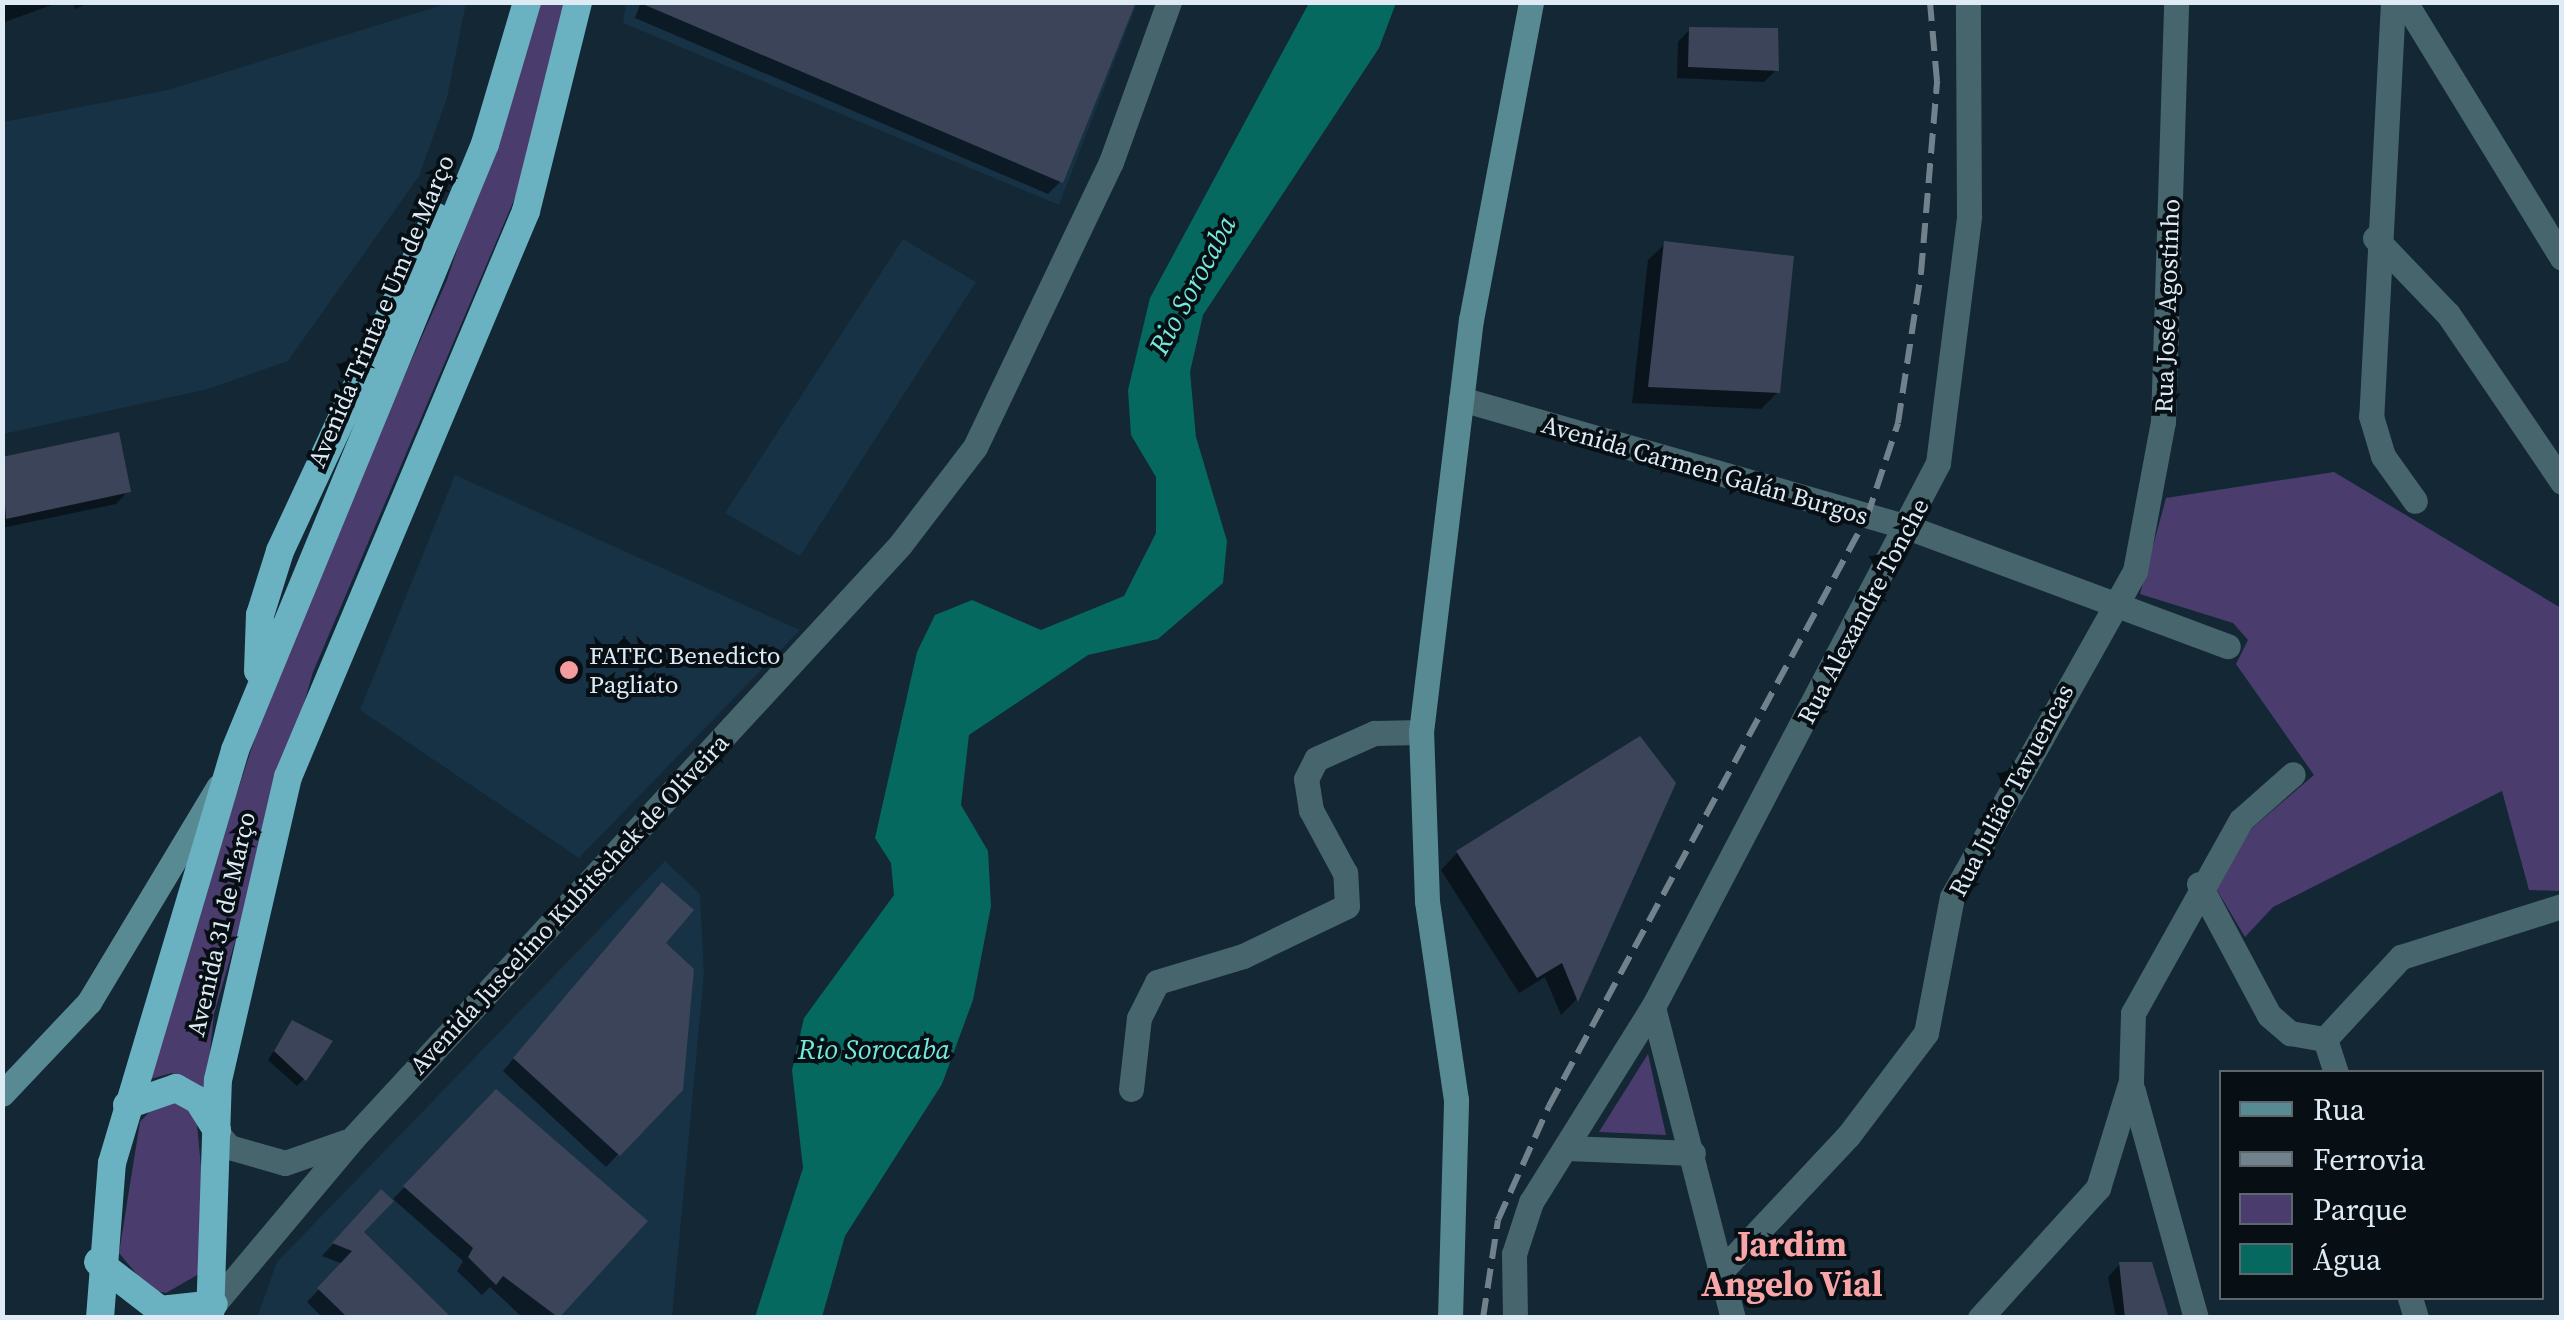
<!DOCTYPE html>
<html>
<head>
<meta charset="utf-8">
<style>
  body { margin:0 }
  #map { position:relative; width:2564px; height:1320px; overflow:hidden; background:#132735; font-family:"Source Serif 4",serif }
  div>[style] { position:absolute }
  .built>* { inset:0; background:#163244 }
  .green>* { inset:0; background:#4a3d6e }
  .water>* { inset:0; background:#056960 }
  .shadow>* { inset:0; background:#0007 }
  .building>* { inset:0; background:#3c4459 }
  .minor>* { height:25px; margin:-12.5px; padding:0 12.5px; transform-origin:12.5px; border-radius:12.5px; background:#47656c }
  .secondary>* { height:25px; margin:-12.5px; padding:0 12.5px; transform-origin:12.5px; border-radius:12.5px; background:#588a94 }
  .trunk>* { height:28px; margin:-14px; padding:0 14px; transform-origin:14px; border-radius:14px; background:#6ab2c1 }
  .rail>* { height:6px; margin-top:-3px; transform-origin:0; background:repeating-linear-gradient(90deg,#71828d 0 20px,transparent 0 30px) }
  .dots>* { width:28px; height:28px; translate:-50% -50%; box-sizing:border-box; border:5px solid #070f15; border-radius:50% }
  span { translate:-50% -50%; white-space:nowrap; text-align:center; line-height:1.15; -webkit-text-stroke:8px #070f15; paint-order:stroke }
  .street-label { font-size:25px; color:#deebf4 }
  .poi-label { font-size:25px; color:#deebf4 }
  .left { translate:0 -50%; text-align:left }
  .water-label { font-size:28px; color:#72ebdc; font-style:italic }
  .district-label { font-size:35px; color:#f9a5a8; font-weight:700 }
  .frame { position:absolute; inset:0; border:5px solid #deebf4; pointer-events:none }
  .legend { position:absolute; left:2219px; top:1070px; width:325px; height:230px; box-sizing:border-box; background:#070f15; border:2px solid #5d676e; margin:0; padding:12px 18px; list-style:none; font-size:30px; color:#deebf4 }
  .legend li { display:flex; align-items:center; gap:20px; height:50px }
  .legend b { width:50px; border:2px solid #5d676e }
</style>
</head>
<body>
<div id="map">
  <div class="built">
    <i style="clip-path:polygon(626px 2px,1137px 3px,1059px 205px,623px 23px)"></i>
    <i style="clip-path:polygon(449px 3px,466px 3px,447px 98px,419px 176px,288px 361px,208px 389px,3px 434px,3px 122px,168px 90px)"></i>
    <i style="clip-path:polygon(903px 239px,976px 282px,800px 556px,725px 513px)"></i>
    <i style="clip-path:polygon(455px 475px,800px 630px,579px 858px,360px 710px)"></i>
    <i style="clip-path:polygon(665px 861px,700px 894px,704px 974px,672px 1317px,257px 1318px,277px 1262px)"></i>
  </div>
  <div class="green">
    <i style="clip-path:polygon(540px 3px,568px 3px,531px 160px,313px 672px,214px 1014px,206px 1089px,172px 1073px,143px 1081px,286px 643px,447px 280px)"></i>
    <i style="clip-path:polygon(2334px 472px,2561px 608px,2561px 891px,2529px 890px,2502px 791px,2273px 907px,2245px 937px,2214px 885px,2251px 829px,2314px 775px,2236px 664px,2248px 640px,2233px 623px,2140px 594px,2166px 498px)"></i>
    <i style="clip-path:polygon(1648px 1054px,1666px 1135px,1599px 1132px)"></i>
    <i style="clip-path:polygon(162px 1098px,185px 1104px,197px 1125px,204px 1198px,199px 1274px,166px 1293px,150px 1290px,119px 1253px,140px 1122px)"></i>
  </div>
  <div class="water">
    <i style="clip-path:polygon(1309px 3px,1396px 3px,1379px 48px,1203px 315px,1190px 372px,1196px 437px,1227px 541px,1223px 583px,1158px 639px,1088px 655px,969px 735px,961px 805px,988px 851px,991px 906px,973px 1000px,942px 1084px,845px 1236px,822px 1317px,755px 1317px,803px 1168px,792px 1070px,804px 1018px,894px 895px,891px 863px,875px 838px,917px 652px,935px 615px,972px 600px,1041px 630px,1124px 596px,1156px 533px,1156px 477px,1131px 435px,1128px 390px,1150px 298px)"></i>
  </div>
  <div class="shadow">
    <i style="clip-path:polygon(2px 2px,60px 2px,2px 23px)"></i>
    <i style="clip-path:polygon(72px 2px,91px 2px,75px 9px)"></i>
    <i style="clip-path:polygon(641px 2px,1061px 181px,1048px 194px,635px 18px)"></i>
    <i style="clip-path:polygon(1690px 29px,1776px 70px,1764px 82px,1677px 78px,1678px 42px)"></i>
    <i style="clip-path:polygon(1665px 244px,1778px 392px,1761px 409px,1632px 403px,1648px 260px)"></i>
    <i style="clip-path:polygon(2px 459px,128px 491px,116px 504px,2px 528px)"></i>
    <i style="clip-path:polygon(1673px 784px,1576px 1000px,1561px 1015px,1545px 977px,1519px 993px,1441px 870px,1457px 853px)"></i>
    <i style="clip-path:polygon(650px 898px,680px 1089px,606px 1167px,503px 1071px)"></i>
    <i style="clip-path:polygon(292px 1023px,304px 1079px,297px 1086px,268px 1060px)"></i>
    <i style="clip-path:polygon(497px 1092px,645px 1221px,555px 1318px,523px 1318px,490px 1287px,482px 1295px,457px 1271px,463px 1261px,393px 1199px)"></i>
    <i style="clip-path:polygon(369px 1205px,360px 1232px,448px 1318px,323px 1318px,307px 1302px,343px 1264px,322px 1256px)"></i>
    <i style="clip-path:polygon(2120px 1264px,2165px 1318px,2116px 1318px,2108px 1277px)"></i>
  </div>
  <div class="building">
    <i style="clip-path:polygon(638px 2px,1136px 2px,1063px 183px)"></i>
    <i style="clip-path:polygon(1689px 27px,1778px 28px,1779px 71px,1688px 67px)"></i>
    <i style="clip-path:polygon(1664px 241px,1794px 256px,1780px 393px,1648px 387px)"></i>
    <i style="clip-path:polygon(119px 432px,131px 492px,6px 519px,2px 457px)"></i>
    <i style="clip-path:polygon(1640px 736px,1676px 783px,1578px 1002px,1562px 963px,1537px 978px,1456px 851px)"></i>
    <i style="clip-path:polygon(662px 882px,694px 910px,666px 943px,694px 969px,683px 1090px,620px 1156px,513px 1058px)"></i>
    <i style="clip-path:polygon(292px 1020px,333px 1041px,306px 1081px,274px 1051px)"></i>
    <i style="clip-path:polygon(496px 1089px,648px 1221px,559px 1318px,503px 1276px,496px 1285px,468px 1257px,473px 1248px,403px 1186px)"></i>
    <i style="clip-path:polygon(381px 1189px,394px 1201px,364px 1232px,452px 1318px,348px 1318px,317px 1288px,352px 1251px,332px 1243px)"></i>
    <i style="clip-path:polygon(2119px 1262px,2152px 1262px,2169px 1318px,2125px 1318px)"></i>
  </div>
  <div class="minor">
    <i style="left:2393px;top:2px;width:415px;rotate:93deg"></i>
    <i style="left:2371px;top:416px;width:42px;rotate:73.3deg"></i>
    <i style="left:2383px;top:456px;width:55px;rotate:54.6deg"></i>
    <i style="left:2405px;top:2px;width:300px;rotate:58.5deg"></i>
    <i style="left:2375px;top:238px;width:105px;rotate:46.2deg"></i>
    <i style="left:2448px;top:314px;width:203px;rotate:55.8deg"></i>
    <i style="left:1461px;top:399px;width:467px;rotate:16deg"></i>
    <i style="left:1910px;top:528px;width:339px;rotate:20.4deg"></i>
    <i style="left:2199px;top:884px;width:149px;rotate:61.9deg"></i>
    <i style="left:2269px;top:1015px;width:28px;rotate:41deg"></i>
    <i style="left:2290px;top:1033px;width:36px;rotate:10deg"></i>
    <i style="left:1653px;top:1007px;width:321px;rotate:75.6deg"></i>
    <i style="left:2325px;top:1039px;width:112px;rotate:-47.2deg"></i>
    <i style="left:2401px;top:957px;width:169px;rotate:-17.6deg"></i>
    <i style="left:2325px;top:1039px;width:35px;rotate:72deg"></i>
    <i style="left:1131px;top:1089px;width:71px;rotate:-83.6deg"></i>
    <i style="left:1139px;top:1018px;width:40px;rotate:-63.4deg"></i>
    <i style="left:1157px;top:982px;width:90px;rotate:-16.8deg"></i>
    <i style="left:1243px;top:956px;width:115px;rotate:-25.7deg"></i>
    <i style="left:1347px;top:906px;width:33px;rotate:-93deg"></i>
    <i style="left:1345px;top:873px;width:72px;rotate:-118.4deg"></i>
    <i style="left:1311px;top:810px;width:31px;rotate:-99deg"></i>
    <i style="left:1306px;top:779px;width:22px;rotate:-63deg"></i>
    <i style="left:1316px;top:759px;width:64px;rotate:-24.1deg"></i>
    <i style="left:1374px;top:733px;width:47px;rotate:-1.2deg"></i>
    <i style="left:2133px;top:1091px;width:236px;rotate:74.5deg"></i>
    <i style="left:217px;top:1133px;width:18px;rotate:49deg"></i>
    <i style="left:229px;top:1147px;width:58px;rotate:15.9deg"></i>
    <i style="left:285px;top:1163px;width:64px;rotate:-19.3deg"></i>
    <i style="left:1567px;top:1148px;width:126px;rotate:2.3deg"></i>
    <i style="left:1722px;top:1270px;width:184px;rotate:-46.8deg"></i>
    <i style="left:1848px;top:1136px;width:129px;rotate:-52.9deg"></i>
    <i style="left:1926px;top:1033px;width:138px;rotate:-79.2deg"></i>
    <i style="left:1952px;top:897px;width:374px;rotate:-60.7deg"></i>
    <i style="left:2135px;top:571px;width:152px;rotate:-79.4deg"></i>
    <i style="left:2163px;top:422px;width:420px;rotate:-88.2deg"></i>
    <i style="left:2410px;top:1298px;width:21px;rotate:73deg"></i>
    <i style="left:214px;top:1304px;width:218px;rotate:-50deg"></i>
    <i style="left:354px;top:1137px;width:805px;rotate:-47.31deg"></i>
    <i style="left:900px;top:545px;width:123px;rotate:-52.6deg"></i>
    <i style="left:975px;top:447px;width:316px;rotate:-64.5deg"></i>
    <i style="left:1111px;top:162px;width:170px;rotate:-70.1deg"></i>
    <i style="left:1515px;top:1318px;width:64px;rotate:-90.9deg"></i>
    <i style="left:1514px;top:1254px;width:55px;rotate:-71.9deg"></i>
    <i style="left:1531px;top:1202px;width:230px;rotate:-58deg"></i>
    <i style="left:1653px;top:1007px;width:614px;rotate:-62.35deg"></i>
    <i style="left:1938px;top:463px;width:249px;rotate:-82.8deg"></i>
    <i style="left:1969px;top:216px;width:214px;rotate:-90.3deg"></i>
    <i style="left:1980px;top:1318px;width:176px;rotate:-47.8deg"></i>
    <i style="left:2098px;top:1188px;width:112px;rotate:-72.9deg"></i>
    <i style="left:2131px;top:1081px;width:68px;rotate:-88.3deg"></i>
    <i style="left:2133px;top:1013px;width:221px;rotate:-60.8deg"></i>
    <i style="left:2241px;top:820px;width:69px;rotate:-41.5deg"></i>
  </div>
  <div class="secondary">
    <i style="left:2px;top:1094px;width:127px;rotate:-46.6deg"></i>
    <i style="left:89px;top:1002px;width:251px;rotate:-59deg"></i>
    <i style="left:1450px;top:1318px;width:218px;rotate:-88.4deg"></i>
    <i style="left:1456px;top:1100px;width:201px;rotate:-98.3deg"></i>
    <i style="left:1427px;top:901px;width:169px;rotate:-92deg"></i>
    <i style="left:1421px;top:732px;width:415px;rotate:-83.1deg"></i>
    <i style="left:1471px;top:320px;width:324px;rotate:-79.3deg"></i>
  </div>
  <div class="trunk">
    <i style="left:258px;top:671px;width:56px;rotate:-88deg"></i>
    <i style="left:260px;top:615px;width:67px;rotate:-72.6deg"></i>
    <i style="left:280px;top:551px;width:369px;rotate:-65deg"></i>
    <i style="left:127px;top:1105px;width:52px;rotate:-19.1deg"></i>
    <i style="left:176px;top:1088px;width:25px;rotate:29deg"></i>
    <i style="left:198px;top:1100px;width:36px;rotate:58deg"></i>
    <i style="left:98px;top:1262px;width:78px;rotate:37.7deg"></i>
    <i style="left:160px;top:1310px;width:54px;rotate:-6.3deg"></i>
    <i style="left:100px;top:1318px;width:155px;rotate:-85.6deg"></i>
    <i style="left:112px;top:1163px;width:431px;rotate:-73.4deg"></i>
    <i style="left:235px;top:750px;width:656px;rotate:-67.58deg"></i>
    <i style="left:485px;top:144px;width:148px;rotate:-73.5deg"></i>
    <i style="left:210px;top:1318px;width:238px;rotate:-88.1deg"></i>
    <i style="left:218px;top:1080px;width:311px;rotate:-77deg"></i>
    <i style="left:288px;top:777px;width:614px;rotate:-67.19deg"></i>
    <i style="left:526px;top:211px;width:215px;rotate:-76deg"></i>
  </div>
  <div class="rail">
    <i style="left:1483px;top:1318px;width:99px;rotate:-81.3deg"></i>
    <i style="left:1498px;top:1220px;width:125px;rotate:-65.9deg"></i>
    <i style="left:1549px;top:1106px;width:669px;rotate:-61.64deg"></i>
    <i style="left:1867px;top:517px;width:99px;rotate:-71.7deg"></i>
    <i style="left:1898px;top:423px;width:152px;rotate:-81.3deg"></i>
    <i style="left:1921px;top:273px;width:193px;rotate:-85.2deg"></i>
    <i style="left:1937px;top:81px;width:79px;rotate:-95.1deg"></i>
  </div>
  <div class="dots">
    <i style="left:569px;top:670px;background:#f59b9e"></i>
  </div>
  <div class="street-label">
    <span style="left:2167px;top:306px;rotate:-88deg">Rua José Agostinho</span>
    <span style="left:381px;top:311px;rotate:-67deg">Avenida Trinta e Um de Março</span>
    <span style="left:1705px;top:470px;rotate:16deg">Avenida Carmen Galán Burgos</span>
    <span style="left:1863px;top:611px;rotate:-62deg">Rua Alexandre Tonche</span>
    <span style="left:2011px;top:790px;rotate:-62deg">Rua Julião Tavuencas</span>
    <span style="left:569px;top:904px;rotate:-47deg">Avenida Juscelino Kubitschek de Oliveira</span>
    <span style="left:221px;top:924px;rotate:-77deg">Avenida 31 de Março</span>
  </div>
  <div class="poi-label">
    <span class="left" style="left:589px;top:670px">FATEC Benedicto<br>Pagliato</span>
  </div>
  <div class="water-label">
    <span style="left:1192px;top:285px;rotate:-62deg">Rio Sorocaba</span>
    <span style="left:874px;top:1049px">Rio Sorocaba</span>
  </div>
  <div class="district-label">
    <span style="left:1792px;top:1264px">Jardim<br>Angelo Vial</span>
  </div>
  <div class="frame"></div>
  <ul class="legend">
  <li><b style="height:12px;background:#588a94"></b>Rua</li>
  <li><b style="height:12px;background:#71828d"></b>Ferrovia</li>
  <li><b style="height:28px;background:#4a3d6e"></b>Parque</li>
  <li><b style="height:28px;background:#056960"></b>Água</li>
  </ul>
</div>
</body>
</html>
